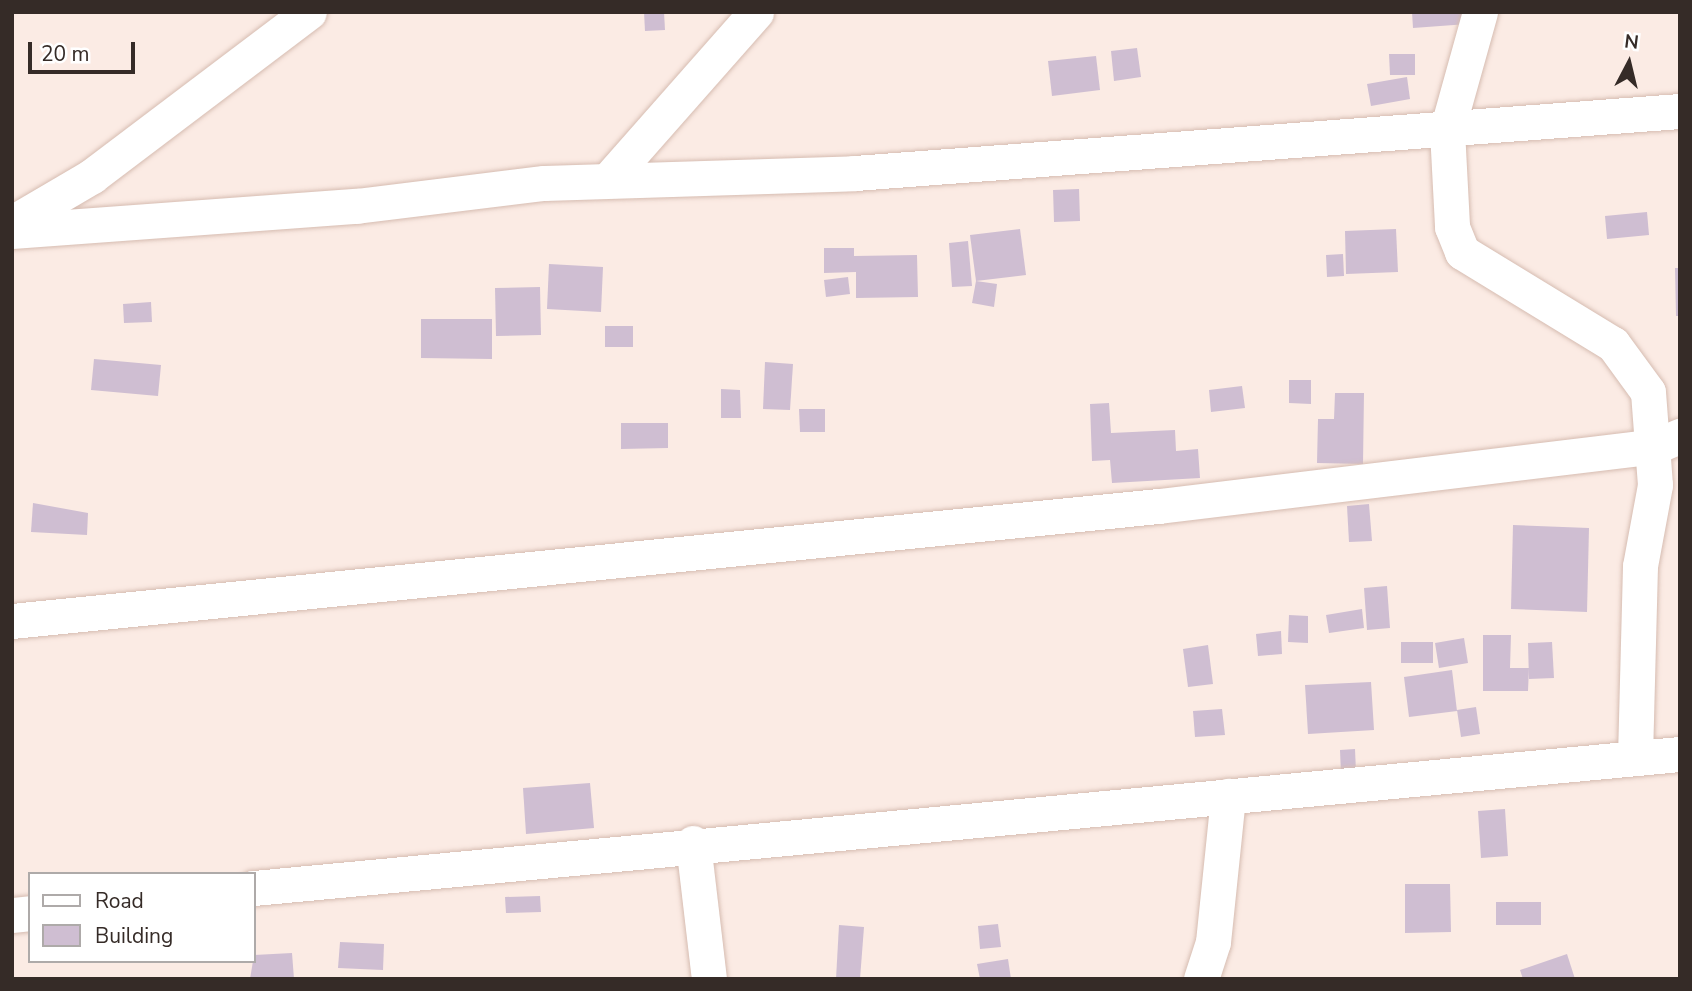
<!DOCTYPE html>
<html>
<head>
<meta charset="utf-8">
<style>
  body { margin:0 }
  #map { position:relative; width:1692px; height:991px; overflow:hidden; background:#fbebe4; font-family:"Nunito Sans",sans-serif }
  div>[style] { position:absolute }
  .building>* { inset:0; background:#cfbed2 }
  .roads { filter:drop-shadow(0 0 2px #d6bcb1) drop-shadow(0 0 2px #d6bcb1) }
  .street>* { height:35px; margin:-17.5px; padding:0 17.5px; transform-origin:17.5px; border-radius:17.5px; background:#fff }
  span { translate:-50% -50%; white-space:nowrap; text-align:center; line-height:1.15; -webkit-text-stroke:5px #fff; paint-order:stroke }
  .frame { position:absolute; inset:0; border:14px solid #352b27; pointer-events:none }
  .legend { position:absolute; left:28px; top:872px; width:228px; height:91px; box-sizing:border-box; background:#fff; border:2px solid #aeaaa9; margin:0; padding:9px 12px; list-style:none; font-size:21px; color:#352b27 }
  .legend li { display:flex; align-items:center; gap:14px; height:35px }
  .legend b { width:35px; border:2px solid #aeaaa9 }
  .north { position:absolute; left:1594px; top:28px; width:70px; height:70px; -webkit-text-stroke:5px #fff; paint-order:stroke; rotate:7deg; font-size:19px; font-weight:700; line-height:28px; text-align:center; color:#352b27 }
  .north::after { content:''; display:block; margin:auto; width:24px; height:32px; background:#352b27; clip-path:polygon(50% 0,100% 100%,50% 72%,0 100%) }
  .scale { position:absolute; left:28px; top:42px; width:107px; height:32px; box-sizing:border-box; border:4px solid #352b27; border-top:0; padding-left:9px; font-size:21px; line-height:24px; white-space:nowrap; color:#352b27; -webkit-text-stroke:5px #fff; paint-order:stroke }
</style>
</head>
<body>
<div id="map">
  <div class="building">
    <i style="clip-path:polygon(644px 12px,664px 12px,665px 30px,645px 31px)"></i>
    <i style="clip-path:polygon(1412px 12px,1480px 12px,1481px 23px,1413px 28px)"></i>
    <i style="clip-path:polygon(1137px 48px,1141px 77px,1114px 81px,1111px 51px)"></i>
    <i style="clip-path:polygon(1389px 54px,1415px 54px,1415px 75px,1390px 75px)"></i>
    <i style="clip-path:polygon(1096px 56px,1100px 90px,1052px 96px,1048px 61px)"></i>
    <i style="clip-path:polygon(1407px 77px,1410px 99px,1371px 106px,1367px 84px)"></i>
    <i style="clip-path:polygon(1079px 189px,1080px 221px,1054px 222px,1053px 190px)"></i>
    <i style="clip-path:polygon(1647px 212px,1649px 235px,1607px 239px,1605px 216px)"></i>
    <i style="clip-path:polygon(1020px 229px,1026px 275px,976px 281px,970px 235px)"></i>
    <i style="clip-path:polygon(1396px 229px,1398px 272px,1346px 274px,1345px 231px)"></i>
    <i style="clip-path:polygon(968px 241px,972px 286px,952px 287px,949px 243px)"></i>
    <i style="clip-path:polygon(824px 248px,854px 248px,854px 256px,917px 255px,918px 297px,856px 298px,856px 272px,824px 273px)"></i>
    <i style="clip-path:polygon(1343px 254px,1344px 276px,1327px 277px,1326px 255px)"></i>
    <i style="clip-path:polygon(549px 264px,603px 267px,601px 312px,547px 309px)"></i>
    <i style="clip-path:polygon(1675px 268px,1680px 268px,1680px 316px,1676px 316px)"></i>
    <i style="clip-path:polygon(848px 277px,850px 294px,826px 297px,824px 280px)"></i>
    <i style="clip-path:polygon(976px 281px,997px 284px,994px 307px,972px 303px)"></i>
    <i style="clip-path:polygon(540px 287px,541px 335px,496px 336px,495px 288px)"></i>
    <i style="clip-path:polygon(151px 302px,152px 322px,124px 323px,123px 304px)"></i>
    <i style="clip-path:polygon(421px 319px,492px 319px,492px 359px,421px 358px)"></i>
    <i style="clip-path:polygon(605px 326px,633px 326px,633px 347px,605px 347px)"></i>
    <i style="clip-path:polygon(94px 359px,161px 365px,158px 396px,91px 390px)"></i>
    <i style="clip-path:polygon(765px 362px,793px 364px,790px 410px,763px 409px)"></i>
    <i style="clip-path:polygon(1289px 380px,1311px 380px,1311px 404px,1289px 403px)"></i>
    <i style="clip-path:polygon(1242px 386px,1245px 408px,1211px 412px,1209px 390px)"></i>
    <i style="clip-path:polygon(721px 389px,740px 390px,741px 418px,721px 418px)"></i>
    <i style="clip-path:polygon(1335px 393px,1364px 393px,1363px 464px,1317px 463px,1318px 419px,1334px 419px)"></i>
    <i style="clip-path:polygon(1109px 403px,1111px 433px,1175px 430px,1176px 451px,1198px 449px,1200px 478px,1112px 483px,1110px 460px,1092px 461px,1090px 404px)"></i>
    <i style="clip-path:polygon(799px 409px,825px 409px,825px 432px,800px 432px)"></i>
    <i style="clip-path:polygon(621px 423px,668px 423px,668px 448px,621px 449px)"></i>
    <i style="clip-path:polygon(33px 503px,88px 513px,87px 535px,31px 532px)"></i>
    <i style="clip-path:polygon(1369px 504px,1372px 541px,1349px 542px,1347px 506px)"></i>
    <i style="clip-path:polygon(1513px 525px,1589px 528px,1587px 612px,1511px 609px)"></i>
    <i style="clip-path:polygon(1387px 586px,1390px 628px,1367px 630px,1364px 588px)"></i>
    <i style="clip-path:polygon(1362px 609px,1364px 628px,1329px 633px,1326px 615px)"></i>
    <i style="clip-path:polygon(1289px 615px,1308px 616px,1308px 643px,1288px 642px)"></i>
    <i style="clip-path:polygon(1281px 631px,1282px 654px,1258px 656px,1256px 634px)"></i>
    <i style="clip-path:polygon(1483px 635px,1511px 635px,1510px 668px,1529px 668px,1528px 691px,1483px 691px)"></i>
    <i style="clip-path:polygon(1464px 638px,1468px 663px,1439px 668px,1435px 643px)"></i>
    <i style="clip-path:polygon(1401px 642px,1433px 642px,1433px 663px,1401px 663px)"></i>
    <i style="clip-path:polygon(1552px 642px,1554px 678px,1529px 679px,1528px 643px)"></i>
    <i style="clip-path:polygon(1208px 645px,1213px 684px,1188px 687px,1183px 649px)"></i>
    <i style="clip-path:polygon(1452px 670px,1457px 711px,1409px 717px,1404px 677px)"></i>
    <i style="clip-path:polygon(1371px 682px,1374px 730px,1308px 734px,1305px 685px)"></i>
    <i style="clip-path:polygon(1476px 707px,1480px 734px,1461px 737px,1457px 710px)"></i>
    <i style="clip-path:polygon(1222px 709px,1225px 735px,1195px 737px,1193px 711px)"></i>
    <i style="clip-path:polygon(1355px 749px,1356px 772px,1341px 773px,1340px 750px)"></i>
    <i style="clip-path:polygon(590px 783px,594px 828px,526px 834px,523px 788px)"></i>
    <i style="clip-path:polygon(1505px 809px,1508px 856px,1481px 858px,1478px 811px)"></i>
    <i style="clip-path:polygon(1405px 884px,1450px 884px,1451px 932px,1405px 933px)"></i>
    <i style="clip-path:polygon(540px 896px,541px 912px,506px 913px,505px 897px)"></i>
    <i style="clip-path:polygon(1496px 902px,1541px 902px,1541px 925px,1496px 925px)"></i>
    <i style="clip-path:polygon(998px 924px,1001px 947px,980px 949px,978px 926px)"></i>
    <i style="clip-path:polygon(839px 925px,864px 927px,860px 979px,836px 979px)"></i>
    <i style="clip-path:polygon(340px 942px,384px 944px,383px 970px,338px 968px)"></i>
    <i style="clip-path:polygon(292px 953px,294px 979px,250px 979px,254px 955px)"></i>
    <i style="clip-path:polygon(1567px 954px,1575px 979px,1523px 979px,1520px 970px)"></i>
    <i style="clip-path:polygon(1008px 959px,1011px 979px,980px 979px,977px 964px)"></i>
  </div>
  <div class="roads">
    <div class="street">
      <i style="left:1480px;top:12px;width:123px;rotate:105.6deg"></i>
      <i style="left:1447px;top:130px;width:97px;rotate:87deg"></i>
      <i style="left:1452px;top:227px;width:27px;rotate:68deg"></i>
      <i style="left:1462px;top:252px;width:177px;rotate:31.4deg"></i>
      <i style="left:1613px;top:344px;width:59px;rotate:53.9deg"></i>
      <i style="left:1648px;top:392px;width:93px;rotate:85.7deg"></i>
      <i style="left:1655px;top:485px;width:82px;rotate:100.5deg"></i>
      <i style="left:1640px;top:566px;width:192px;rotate:91.5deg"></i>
      <i style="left:608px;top:180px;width:224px;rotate:-48.6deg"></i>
      <i style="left:12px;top:223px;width:93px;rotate:-30.4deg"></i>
      <i style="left:92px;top:176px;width:272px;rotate:-37.1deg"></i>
      <i style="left:12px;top:231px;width:345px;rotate:-4.2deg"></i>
      <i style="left:356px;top:206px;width:189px;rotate:-7deg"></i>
      <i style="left:544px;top:183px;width:311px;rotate:-1.8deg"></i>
      <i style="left:855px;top:173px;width:827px;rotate:-4.3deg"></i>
      <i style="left:12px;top:621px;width:1153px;rotate:-5.73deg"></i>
      <i style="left:1159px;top:506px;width:501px;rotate:-6.88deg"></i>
      <i style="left:1656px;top:446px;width:26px;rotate:-23deg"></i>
      <i style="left:693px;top:843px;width:137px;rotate:83.3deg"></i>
      <i style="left:254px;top:888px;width:1432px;rotate:-5.37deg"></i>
      <i style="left:12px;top:915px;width:18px;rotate:-6deg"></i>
      <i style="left:1201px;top:979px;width:39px;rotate:-72deg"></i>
      <i style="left:1213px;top:942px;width:147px;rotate:-84.1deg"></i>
    </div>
  </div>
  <div class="frame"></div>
  <ul class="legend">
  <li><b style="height:9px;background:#fff"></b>Road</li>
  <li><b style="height:19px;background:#cfbed2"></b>Building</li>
  </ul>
  <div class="north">N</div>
  <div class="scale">20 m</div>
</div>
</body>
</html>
